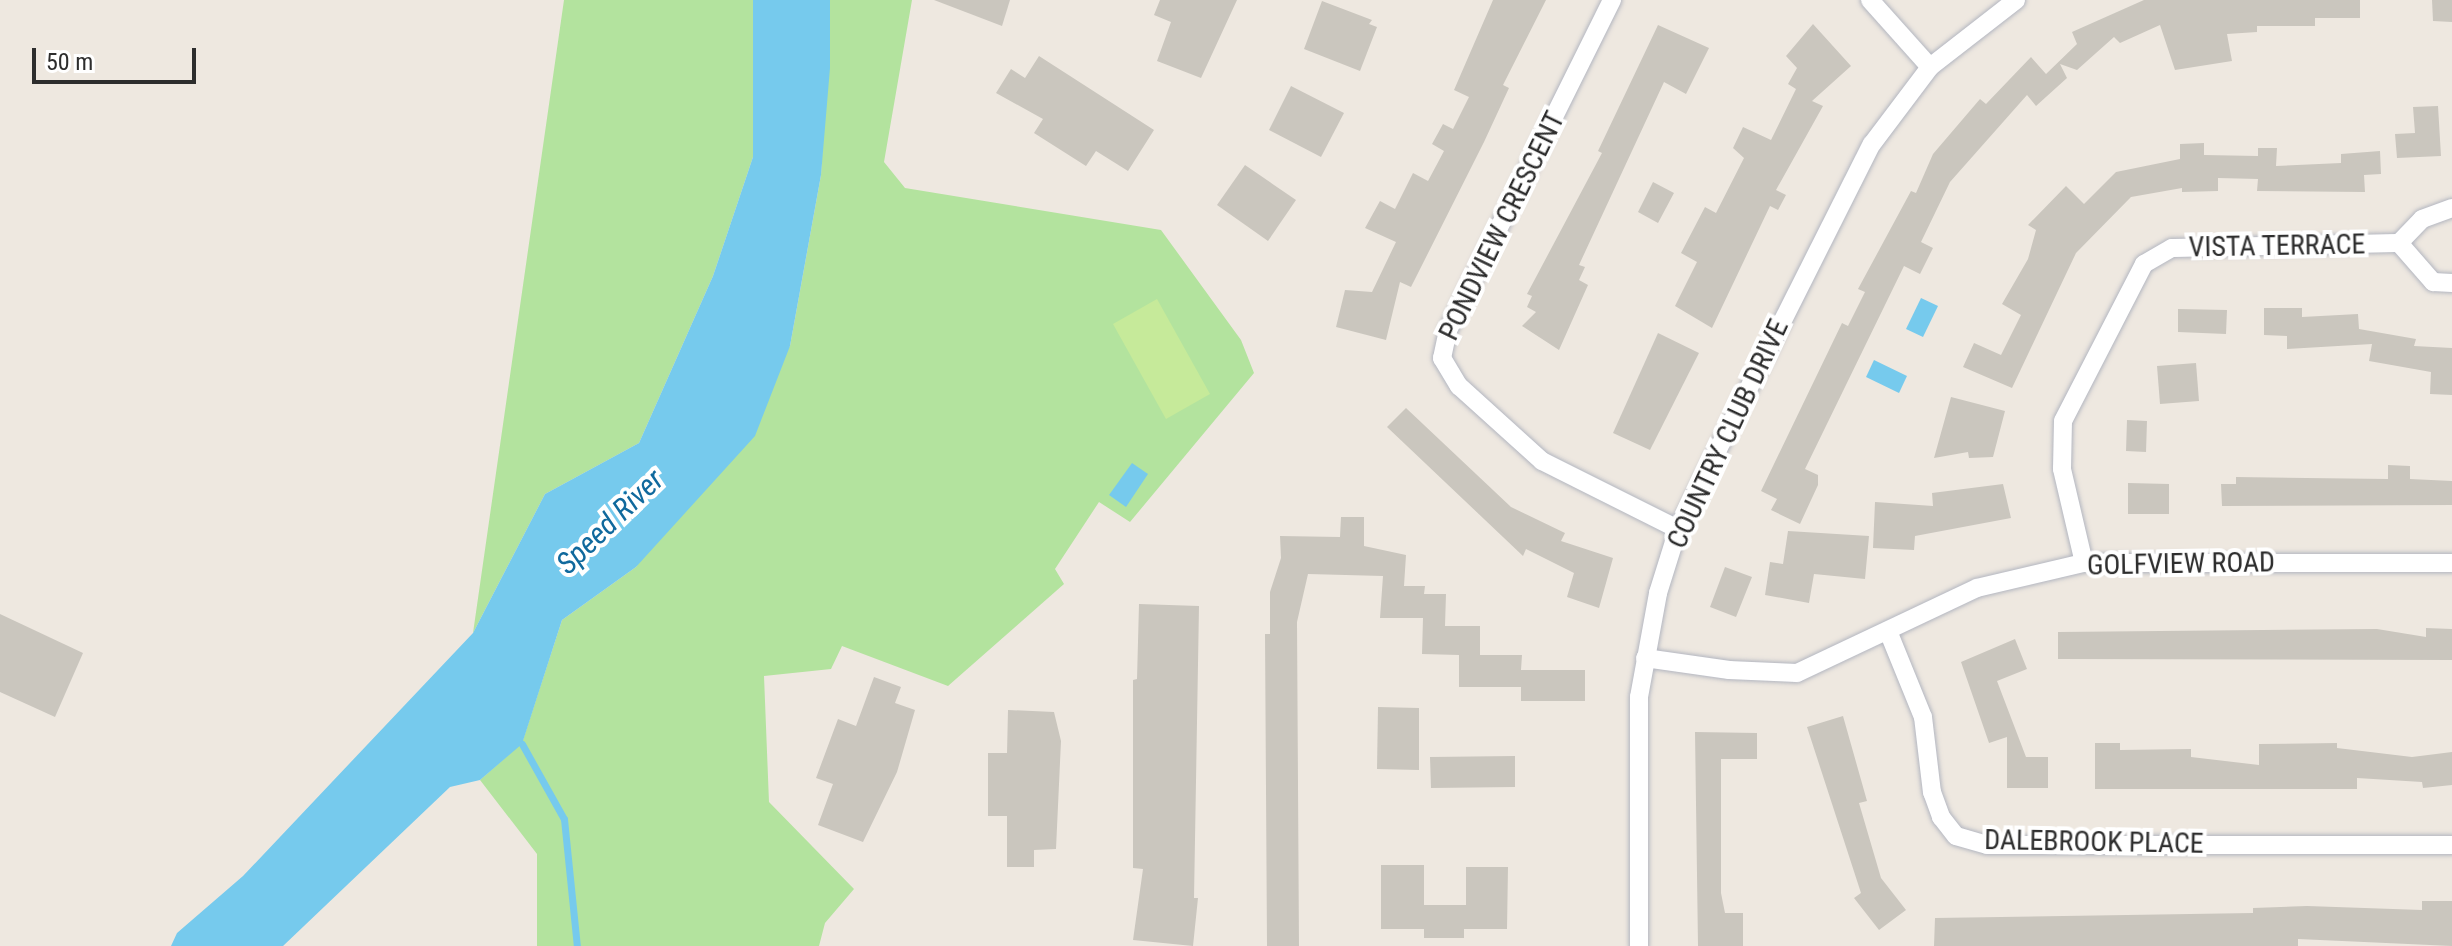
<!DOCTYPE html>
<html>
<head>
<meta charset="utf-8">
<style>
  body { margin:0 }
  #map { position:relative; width:2452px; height:946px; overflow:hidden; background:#eee8e0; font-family:"Roboto Condensed",sans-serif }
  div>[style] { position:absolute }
  .green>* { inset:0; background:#b3e39e }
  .pitch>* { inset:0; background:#c6ea9a }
  .water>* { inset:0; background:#76caed }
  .stream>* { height:7px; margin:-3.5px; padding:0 3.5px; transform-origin:3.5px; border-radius:3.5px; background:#76caed }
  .building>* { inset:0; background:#cac6be }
  .roads { filter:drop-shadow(0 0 2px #b3b6c0) drop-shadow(0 0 2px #b3b6c0) }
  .street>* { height:18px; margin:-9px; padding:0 9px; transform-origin:9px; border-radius:9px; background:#fff }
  span { translate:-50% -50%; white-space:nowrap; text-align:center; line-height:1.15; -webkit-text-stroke:8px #fff; paint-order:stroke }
  .street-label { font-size:28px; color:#2d2d2d }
  .water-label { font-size:30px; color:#10699d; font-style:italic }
  .scale { position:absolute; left:32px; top:48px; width:164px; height:36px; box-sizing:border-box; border:4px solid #2d2d2d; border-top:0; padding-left:10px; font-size:24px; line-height:28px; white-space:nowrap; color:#2d2d2d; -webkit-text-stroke:6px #fff; paint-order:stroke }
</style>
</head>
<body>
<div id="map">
  <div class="green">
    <i style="clip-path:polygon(564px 0,753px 0,753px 157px,713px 276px,639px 443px,545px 494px,473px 633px)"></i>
    <i style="clip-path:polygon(830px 0,912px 0,884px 162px,905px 188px,1161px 230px,1241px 340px,1254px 373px,1130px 522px,1099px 502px,1055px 569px,1064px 584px,948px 686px,842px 646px,831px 669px,764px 676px,769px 802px,854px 889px,825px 923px,819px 946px,537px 946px,537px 854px,480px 780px,522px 743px,562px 620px,636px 567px,790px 346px,821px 175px)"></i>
  </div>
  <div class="pitch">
    <i style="clip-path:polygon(1157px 299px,1210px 394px,1166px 419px,1113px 324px)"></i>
  </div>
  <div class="water">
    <i style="clip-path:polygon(753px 0,830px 0,830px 68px,821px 175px,790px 346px,755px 436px,636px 567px,562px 620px,522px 744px,480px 780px,450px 787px,283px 946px,171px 946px,177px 933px,243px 876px,473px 633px,545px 494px,639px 443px,713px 276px,753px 157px)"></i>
    <i style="clip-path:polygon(1921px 298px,1938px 306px,1923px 337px,1906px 329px)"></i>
    <i style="clip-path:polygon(1874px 360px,1907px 376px,1899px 393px,1866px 377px)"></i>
    <i style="clip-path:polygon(1132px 463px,1148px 474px,1126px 507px,1109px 495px)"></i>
  </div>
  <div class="stream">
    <i style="left:522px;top:744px;width:86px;rotate:60.8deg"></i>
    <i style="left:564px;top:819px;width:128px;rotate:84.2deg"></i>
  </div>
  <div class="building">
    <i style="clip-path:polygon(934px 0,1010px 0,1002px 26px)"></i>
    <i style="clip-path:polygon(1160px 0,1237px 0,1201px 78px,1157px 61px,1171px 22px,1154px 15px)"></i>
    <i style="clip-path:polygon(1493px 0,1546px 0,1503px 85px,1509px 88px,1484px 142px,1411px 287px,1400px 282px,1386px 340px,1336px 327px,1345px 290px,1372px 292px,1396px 242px,1365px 228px,1380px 201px,1395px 209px,1413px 173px,1428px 181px,1444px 151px,1432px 144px,1443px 124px,1453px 129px,1469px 97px,1454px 90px)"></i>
    <i style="clip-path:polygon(2144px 0,2360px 0,2360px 18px,2315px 18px,2315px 26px,2257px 26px,2257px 32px,2227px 34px,2232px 61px,2175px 70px,2160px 25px,2120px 43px,2114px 37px,2077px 70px,2060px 64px,2067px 78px,2036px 106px,2027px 95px,1950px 182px,1921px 242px,1933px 248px,1920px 274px,1904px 266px,1805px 469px,1818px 475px,1818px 485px,1800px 524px,1771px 510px,1777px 499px,1761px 491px,1842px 323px,1848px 326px,1865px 292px,1858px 289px,1911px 191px,1916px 193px,1933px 154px,1980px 99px,1986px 104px,2031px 57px,2046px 74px,2077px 44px,2072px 32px)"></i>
    <i style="clip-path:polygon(2432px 0,2452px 0,2452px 22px,2433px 21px)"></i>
    <i style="clip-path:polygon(1322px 1px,1372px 20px,1369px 24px,1377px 27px,1360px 71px,1304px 49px)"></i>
    <i style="clip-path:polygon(1813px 24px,1851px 66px,1812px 101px,1823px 106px,1776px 190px,1786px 195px,1778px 210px,1770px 206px,1712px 328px,1675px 306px,1697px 262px,1681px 253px,1705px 207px,1716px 213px,1744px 158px,1733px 148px,1743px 127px,1771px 140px,1796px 89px,1788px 84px,1797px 68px,1786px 56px)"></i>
    <i style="clip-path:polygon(1658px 25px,1709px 48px,1686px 94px,1664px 82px,1579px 265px,1585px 267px,1579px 280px,1588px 285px,1559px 350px,1522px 326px,1536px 312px,1527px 307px,1532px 296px,1527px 294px,1602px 153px,1598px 151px)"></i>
    <i style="clip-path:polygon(1039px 56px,1154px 130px,1128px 171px,1096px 151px,1086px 166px,1034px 133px,1043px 119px,996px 93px,1011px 69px,1025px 78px)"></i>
    <i style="clip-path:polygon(1291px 86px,1344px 113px,1321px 157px,1269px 130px)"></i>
    <i style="clip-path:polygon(2438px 106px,2441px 156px,2397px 158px,2395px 134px,2415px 133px,2413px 107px)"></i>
    <i style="clip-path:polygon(2204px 143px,2204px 155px,2258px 156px,2258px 148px,2277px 148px,2276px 166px,2341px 163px,2341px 154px,2380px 151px,2381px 174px,2364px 175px,2365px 192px,2257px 191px,2258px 179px,2218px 178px,2218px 191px,2182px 192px,2182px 188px,2131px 197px,2076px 253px,2012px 388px,1963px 367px,1974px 343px,2001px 355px,2021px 315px,2002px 304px,2028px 259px,2036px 230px,2028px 225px,2066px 186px,2084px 204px,2116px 172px,2180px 159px,2180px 144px)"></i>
    <i style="clip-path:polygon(1245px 165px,1296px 200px,1268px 241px,1217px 205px)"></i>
    <i style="clip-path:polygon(1653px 182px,1674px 193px,1658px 223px,1638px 212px)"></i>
    <i style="clip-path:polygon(2264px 308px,2302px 308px,2302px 317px,2358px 314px,2359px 329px,2416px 339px,2414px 346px,2452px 348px,2452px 395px,2430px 394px,2431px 372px,2369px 361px,2372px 344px,2287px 349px,2287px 336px,2264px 335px)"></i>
    <i style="clip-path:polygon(2178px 309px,2227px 310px,2226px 334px,2178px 332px)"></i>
    <i style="clip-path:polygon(1658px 333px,1699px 353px,1650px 450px,1613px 433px)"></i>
    <i style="clip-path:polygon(2196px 363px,2199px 401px,2160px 404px,2157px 366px)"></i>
    <i style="clip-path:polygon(1951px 397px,2005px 411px,1993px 457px,1969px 458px,1968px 452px,1934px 458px)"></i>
    <i style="clip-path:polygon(1406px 408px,1511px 507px,1565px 533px,1561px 541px,1613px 558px,1599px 608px,1567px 597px,1574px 573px,1526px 549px,1523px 556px,1387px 427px)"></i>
    <i style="clip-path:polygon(2127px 420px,2147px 421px,2146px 452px,2126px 451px)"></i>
    <i style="clip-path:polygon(2388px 465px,2410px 466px,2410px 479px,2452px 481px,2452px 505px,2222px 506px,2221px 484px,2236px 484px,2236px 477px,2388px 479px)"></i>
    <i style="clip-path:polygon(2128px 483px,2169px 484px,2169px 514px,2128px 514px)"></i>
    <i style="clip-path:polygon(2003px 484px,2011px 518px,1915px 536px,1914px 550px,1873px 548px,1875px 502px,1933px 506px,1932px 493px)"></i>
    <i style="clip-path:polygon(1341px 517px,1364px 517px,1364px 546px,1406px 555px,1404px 586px,1425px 586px,1424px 594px,1446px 594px,1445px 626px,1480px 626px,1480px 655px,1522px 655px,1521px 670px,1585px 670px,1585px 701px,1521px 701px,1521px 687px,1459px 687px,1459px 655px,1422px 654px,1423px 618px,1380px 618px,1383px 576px,1308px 574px,1297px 622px,1299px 946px,1267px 946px,1265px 634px,1270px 634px,1270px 592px,1281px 558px,1280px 536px,1340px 537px)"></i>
    <i style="clip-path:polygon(1788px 531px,1869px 536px,1865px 579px,1814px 574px,1809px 603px,1765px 595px,1770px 562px,1783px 564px)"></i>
    <i style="clip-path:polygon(1725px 567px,1752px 577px,1736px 617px,1710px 607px)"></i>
    <i style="clip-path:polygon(1139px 604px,1199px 606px,1194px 898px,1198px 898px,1193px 946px,1133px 940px,1143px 869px,1133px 868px,1133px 680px,1137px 679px)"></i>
    <i style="clip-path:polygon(0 614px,83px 653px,55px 717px,0 692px)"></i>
    <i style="clip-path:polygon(2426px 628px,2452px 629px,2452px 660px,2058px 659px,2058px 632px,2377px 629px,2426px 637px)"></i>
    <i style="clip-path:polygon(2015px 639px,2027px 669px,1997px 681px,2026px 757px,2048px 757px,2048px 788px,2007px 788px,2007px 737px,1989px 743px,1961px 662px)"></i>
    <i style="clip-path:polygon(874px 677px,901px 687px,895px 703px,915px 710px,897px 772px,863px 842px,818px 825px,833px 784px,816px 778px,838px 719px,856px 726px)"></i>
    <i style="clip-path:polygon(1378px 707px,1419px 708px,1419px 770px,1377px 769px)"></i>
    <i style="clip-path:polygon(1008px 710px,1054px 712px,1061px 741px,1056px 849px,1034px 850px,1034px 867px,1007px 867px,1007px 816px,988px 816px,988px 753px,1007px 753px)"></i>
    <i style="clip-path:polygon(1843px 716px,1867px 801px,1859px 803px,1881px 878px,1906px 910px,1879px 930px,1854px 898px,1861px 893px,1807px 727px)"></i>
    <i style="clip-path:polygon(1695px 732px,1757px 733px,1757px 759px,1721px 759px,1721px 893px,1725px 913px,1743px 913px,1743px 946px,1698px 946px)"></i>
    <i style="clip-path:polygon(2095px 743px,2120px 743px,2120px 750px,2191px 749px,2191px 757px,2259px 765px,2259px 744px,2337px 743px,2337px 748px,2412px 757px,2452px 752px,2452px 785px,2423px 788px,2422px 782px,2357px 778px,2357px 789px,2095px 789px)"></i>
    <i style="clip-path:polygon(1515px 756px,1515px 787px,1431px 788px,1430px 757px)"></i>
    <i style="clip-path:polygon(1381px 865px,1424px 865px,1424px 905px,1466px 905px,1466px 867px,1508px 867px,1507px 929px,1464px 929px,1464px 938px,1424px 938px,1424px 929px,1381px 929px)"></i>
    <i style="clip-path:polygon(2422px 901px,2452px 901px,2452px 946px,2298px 939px,2298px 946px,1934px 946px,1935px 918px,2253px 913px,2253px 908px,2307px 906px,2422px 910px)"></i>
  </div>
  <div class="roads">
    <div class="street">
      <i style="left:1612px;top:0;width:369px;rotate:116.4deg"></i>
      <i style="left:1448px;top:330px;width:29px;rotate:102deg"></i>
      <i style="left:1442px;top:358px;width:33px;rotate:59deg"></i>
      <i style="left:1459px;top:386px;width:112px;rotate:42.1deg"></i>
      <i style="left:1542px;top:461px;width:152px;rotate:26.6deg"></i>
      <i style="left:1870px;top:0;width:90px;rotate:48.2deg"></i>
      <i style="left:2399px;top:243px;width:52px;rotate:48.9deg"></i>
      <i style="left:2433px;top:282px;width:19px;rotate:3deg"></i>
      <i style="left:2399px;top:243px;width:33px;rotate:-46deg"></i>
      <i style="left:2422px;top:219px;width:32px;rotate:-20deg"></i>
      <i style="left:2084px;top:563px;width:97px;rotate:-103.2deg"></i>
      <i style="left:2062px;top:469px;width:48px;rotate:-88.8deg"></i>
      <i style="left:2063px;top:421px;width:177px;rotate:-62.7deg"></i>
      <i style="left:2144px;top:264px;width:32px;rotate:-30deg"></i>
      <i style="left:2172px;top:248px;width:227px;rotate:-1.3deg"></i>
      <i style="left:1888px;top:631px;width:93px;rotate:67.9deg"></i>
      <i style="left:1923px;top:717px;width:76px;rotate:83.2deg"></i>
      <i style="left:1932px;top:792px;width:27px;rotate:70deg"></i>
      <i style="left:1941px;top:817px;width:24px;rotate:52deg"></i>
      <i style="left:1956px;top:836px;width:32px;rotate:16deg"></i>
      <i style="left:1987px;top:845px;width:465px"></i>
      <i style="left:1645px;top:658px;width:85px;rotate:8.1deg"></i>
      <i style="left:1729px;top:670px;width:68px;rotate:2.5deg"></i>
      <i style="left:1797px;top:673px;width:199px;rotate:-25.3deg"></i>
      <i style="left:1977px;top:588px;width:110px;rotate:-13.2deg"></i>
      <i style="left:2084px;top:563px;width:368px"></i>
      <i style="left:1639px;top:946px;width:249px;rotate:-90deg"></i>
      <i style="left:1639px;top:697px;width:106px;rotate:-79.6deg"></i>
      <i style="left:1658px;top:593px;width:67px;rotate:-72.6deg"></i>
      <i style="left:1678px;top:529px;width:431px;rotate:-63.3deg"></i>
      <i style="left:1872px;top:144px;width:96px;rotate:-53deg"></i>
      <i style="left:1930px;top:67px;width:109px;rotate:-37.9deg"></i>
    </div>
  </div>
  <div class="street-label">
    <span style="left:1502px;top:226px;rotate:-64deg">PONDVIEW CRESCENT</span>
    <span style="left:2277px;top:246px;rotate:-1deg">VISTA TERRACE</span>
    <span style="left:1728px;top:434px;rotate:-65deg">COUNTRY CLUB DRIVE</span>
    <span style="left:2181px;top:564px;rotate:-1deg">GOLFVIEW ROAD</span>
    <span style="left:2094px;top:842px;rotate:1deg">DALEBROOK PLACE</span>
  </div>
  <div class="water-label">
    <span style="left:610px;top:522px;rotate:-44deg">Speed River</span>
  </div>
  <div class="scale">50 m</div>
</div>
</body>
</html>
